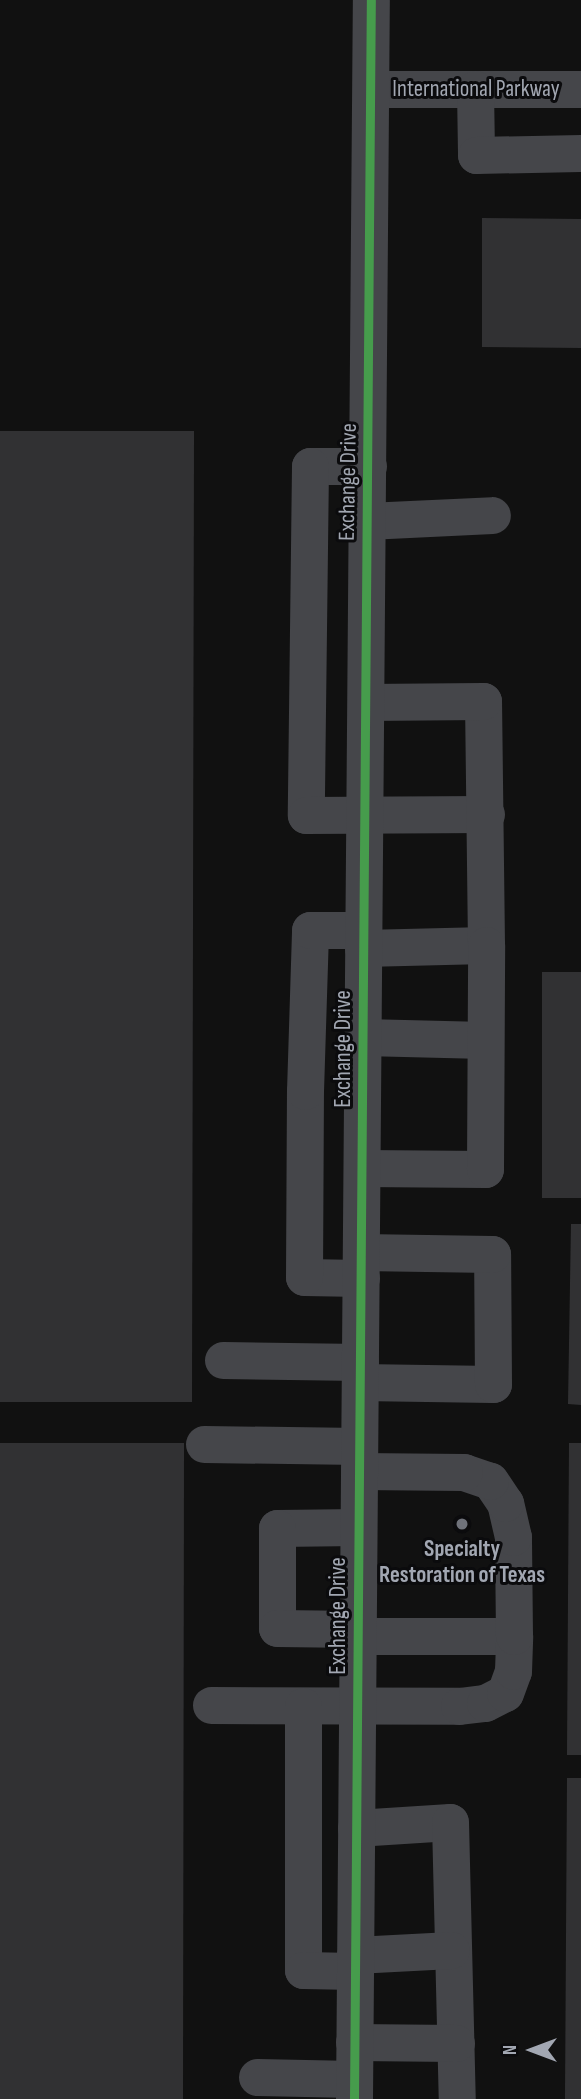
<!DOCTYPE html>
<html>
<head>
<meta charset="utf-8">
<style>
  body { margin:0 }
  #map { position:relative; width:581px; height:2099px; overflow:hidden; background:#111; font-family:"Sofia Sans Condensed",sans-serif }
  div>[style] { position:absolute }
  .building>* { inset:0; background:#313133 }
  .minor>* { height:37px; margin:-18.5px; padding:0 18.5px; transform-origin:18.5px; border-radius:18.5px; background:#45464a }
  .cycleway>* { height:9px; margin:-4.5px; padding:0 4.5px; transform-origin:4.5px; border-radius:4.5px; background:#469c4c }
  .dots>* { width:19px; height:19px; translate:-50% -50%; box-sizing:border-box; border:4px solid #0b0b0d; border-radius:50% }
  span { translate:-50% -50%; white-space:nowrap; text-align:center; line-height:1.15; -webkit-text-stroke:6px #0b0b0d; paint-order:stroke }
  .street-label { font-size:23px; color:#a2a7b2 }
  .poi-label { font-size:23px; color:#a2a7b2; font-weight:700 }
  .north { position:absolute; left:497px; top:2015px; width:70px; height:70px; -webkit-text-stroke:5px #0b0b0d; paint-order:stroke; rotate:270deg; font-size:19px; font-weight:700; line-height:28px; text-align:center; color:#a2a7b2 }
  .north::after { content:''; display:block; margin:auto; width:24px; height:32px; background:#a2a7b2; clip-path:polygon(50% 0,100% 100%,50% 72%,0 100%) }
</style>
</head>
<body>
<div id="map">
  <div class="building">
    <i style="clip-path:polygon(482px 218px,581px 219px,581px 348px,482px 347px)"></i>
    <i style="clip-path:polygon(0 431px,194px 431px,192px 1402px,0 1402px)"></i>
    <i style="clip-path:polygon(542px 972px,581px 972px,581px 1198px,542px 1198px)"></i>
    <i style="clip-path:polygon(571px 1224px,581px 1224px,581px 1405px,568px 1404px)"></i>
    <i style="clip-path:polygon(0 1443px,184px 1443px,183px 2099px,0 2099px)"></i>
    <i style="clip-path:polygon(569px 1443px,581px 1443px,581px 1755px,567px 1755px)"></i>
    <i style="clip-path:polygon(567px 1778px,581px 1778px,581px 2099px,565px 2099px)"></i>
  </div>
  <div class="minor">
    <i style="left:371px;top:89px;width:210px"></i>
    <i style="left:475px;top:89px;width:66px;rotate:89.1deg"></i>
    <i style="left:476px;top:155px;width:105px;rotate:-1.1deg"></i>
    <i style="left:368px;top:466px;width:58px;rotate:180deg"></i>
    <i style="left:310px;top:466px;width:349px;rotate:90.7deg"></i>
    <i style="left:306px;top:815px;width:180px;rotate:-0.3deg"></i>
    <i style="left:367px;top:521px;width:125px;rotate:-2.7deg"></i>
    <i style="left:363px;top:948px;width:123px;rotate:-1.4deg"></i>
    <i style="left:486px;top:945px;width:244px;rotate:-90.7deg"></i>
    <i style="left:483px;top:701px;width:117px;rotate:179.5deg"></i>
    <i style="left:363px;top:1037px;width:122px;rotate:1.4deg"></i>
    <i style="left:362px;top:1168px;width:123px;rotate:0.5deg"></i>
    <i style="left:485px;top:1169px;width:224px;rotate:-89.7deg"></i>
    <i style="left:361px;top:1278px;width:57px;rotate:-179deg"></i>
    <i style="left:304px;top:1277px;width:186px;rotate:-89.7deg"></i>
    <i style="left:305px;top:1091px;width:161px;rotate:-88.2deg"></i>
    <i style="left:310px;top:930px;width:53px"></i>
    <i style="left:223px;top:1360px;width:137px;rotate:0.8deg"></i>
    <i style="left:360px;top:1382px;width:133px;rotate:0.9deg"></i>
    <i style="left:493px;top:1384px;width:130px;rotate:-90.4deg"></i>
    <i style="left:492px;top:1254px;width:131px;rotate:-179.1deg"></i>
    <i style="left:204px;top:1444px;width:155px;rotate:0.7deg"></i>
    <i style="left:358px;top:1527px;width:81px;rotate:179.3deg"></i>
    <i style="left:277px;top:1528px;width:100px;rotate:90deg"></i>
    <i style="left:277px;top:1628px;width:81px;rotate:0.7deg"></i>
    <i style="left:358px;top:1636px;width:156px"></i>
    <i style="left:211px;top:1705px;width:248px;rotate:0.2deg"></i>
    <i style="left:459px;top:1706px;width:26px;rotate:-7deg"></i>
    <i style="left:485px;top:1703px;width:22px;rotate:-27deg"></i>
    <i style="left:505px;top:1693px;width:23px;rotate:-70deg"></i>
    <i style="left:513px;top:1671px;width:35px;rotate:-88deg"></i>
    <i style="left:514px;top:1636px;width:99px;rotate:-90.6deg"></i>
    <i style="left:513px;top:1537px;width:35px;rotate:-103deg"></i>
    <i style="left:505px;top:1503px;width:27px;rotate:-124deg"></i>
    <i style="left:490px;top:1481px;width:28px;rotate:-161deg"></i>
    <i style="left:464px;top:1472px;width:105px;rotate:-179.5deg"></i>
    <i style="left:303px;top:1706px;width:264px;rotate:90deg"></i>
    <i style="left:303px;top:1970px;width:52px;rotate:1.1deg"></i>
    <i style="left:356px;top:1828px;width:94px;rotate:-3.7deg"></i>
    <i style="left:450px;top:1822px;width:277px;rotate:88.6deg"></i>
    <i style="left:355px;top:1955px;width:96px;rotate:-3deg"></i>
    <i style="left:354px;top:2042px;width:102px;rotate:0.6deg"></i>
    <i style="left:257px;top:2077px;width:97px;rotate:1.2deg"></i>
    <i style="left:354px;top:2099px;width:2099px;rotate:-89.54deg"></i>
  </div>
  <div class="cycleway">
    <i style="left:354px;top:2099px;width:2099px;rotate:-89.54deg"></i>
  </div>
  <div class="dots">
    <i style="left:462px;top:1524px;background:#6f727a"></i>
  </div>
  <div class="street-label">
    <span style="left:476px;top:89px">International Parkway</span>
    <span style="left:348px;top:482px;rotate:-89deg">Exchange Drive</span>
    <span style="left:343px;top:1049px;rotate:-90deg">Exchange Drive</span>
    <span style="left:338px;top:1616px;rotate:-90deg">Exchange Drive</span>
  </div>
  <div class="poi-label">
    <span style="left:462px;top:1562px">Specialty<br>Restoration of Texas</span>
  </div>
  <div class="north">N</div>
</div>
</body>
</html>
